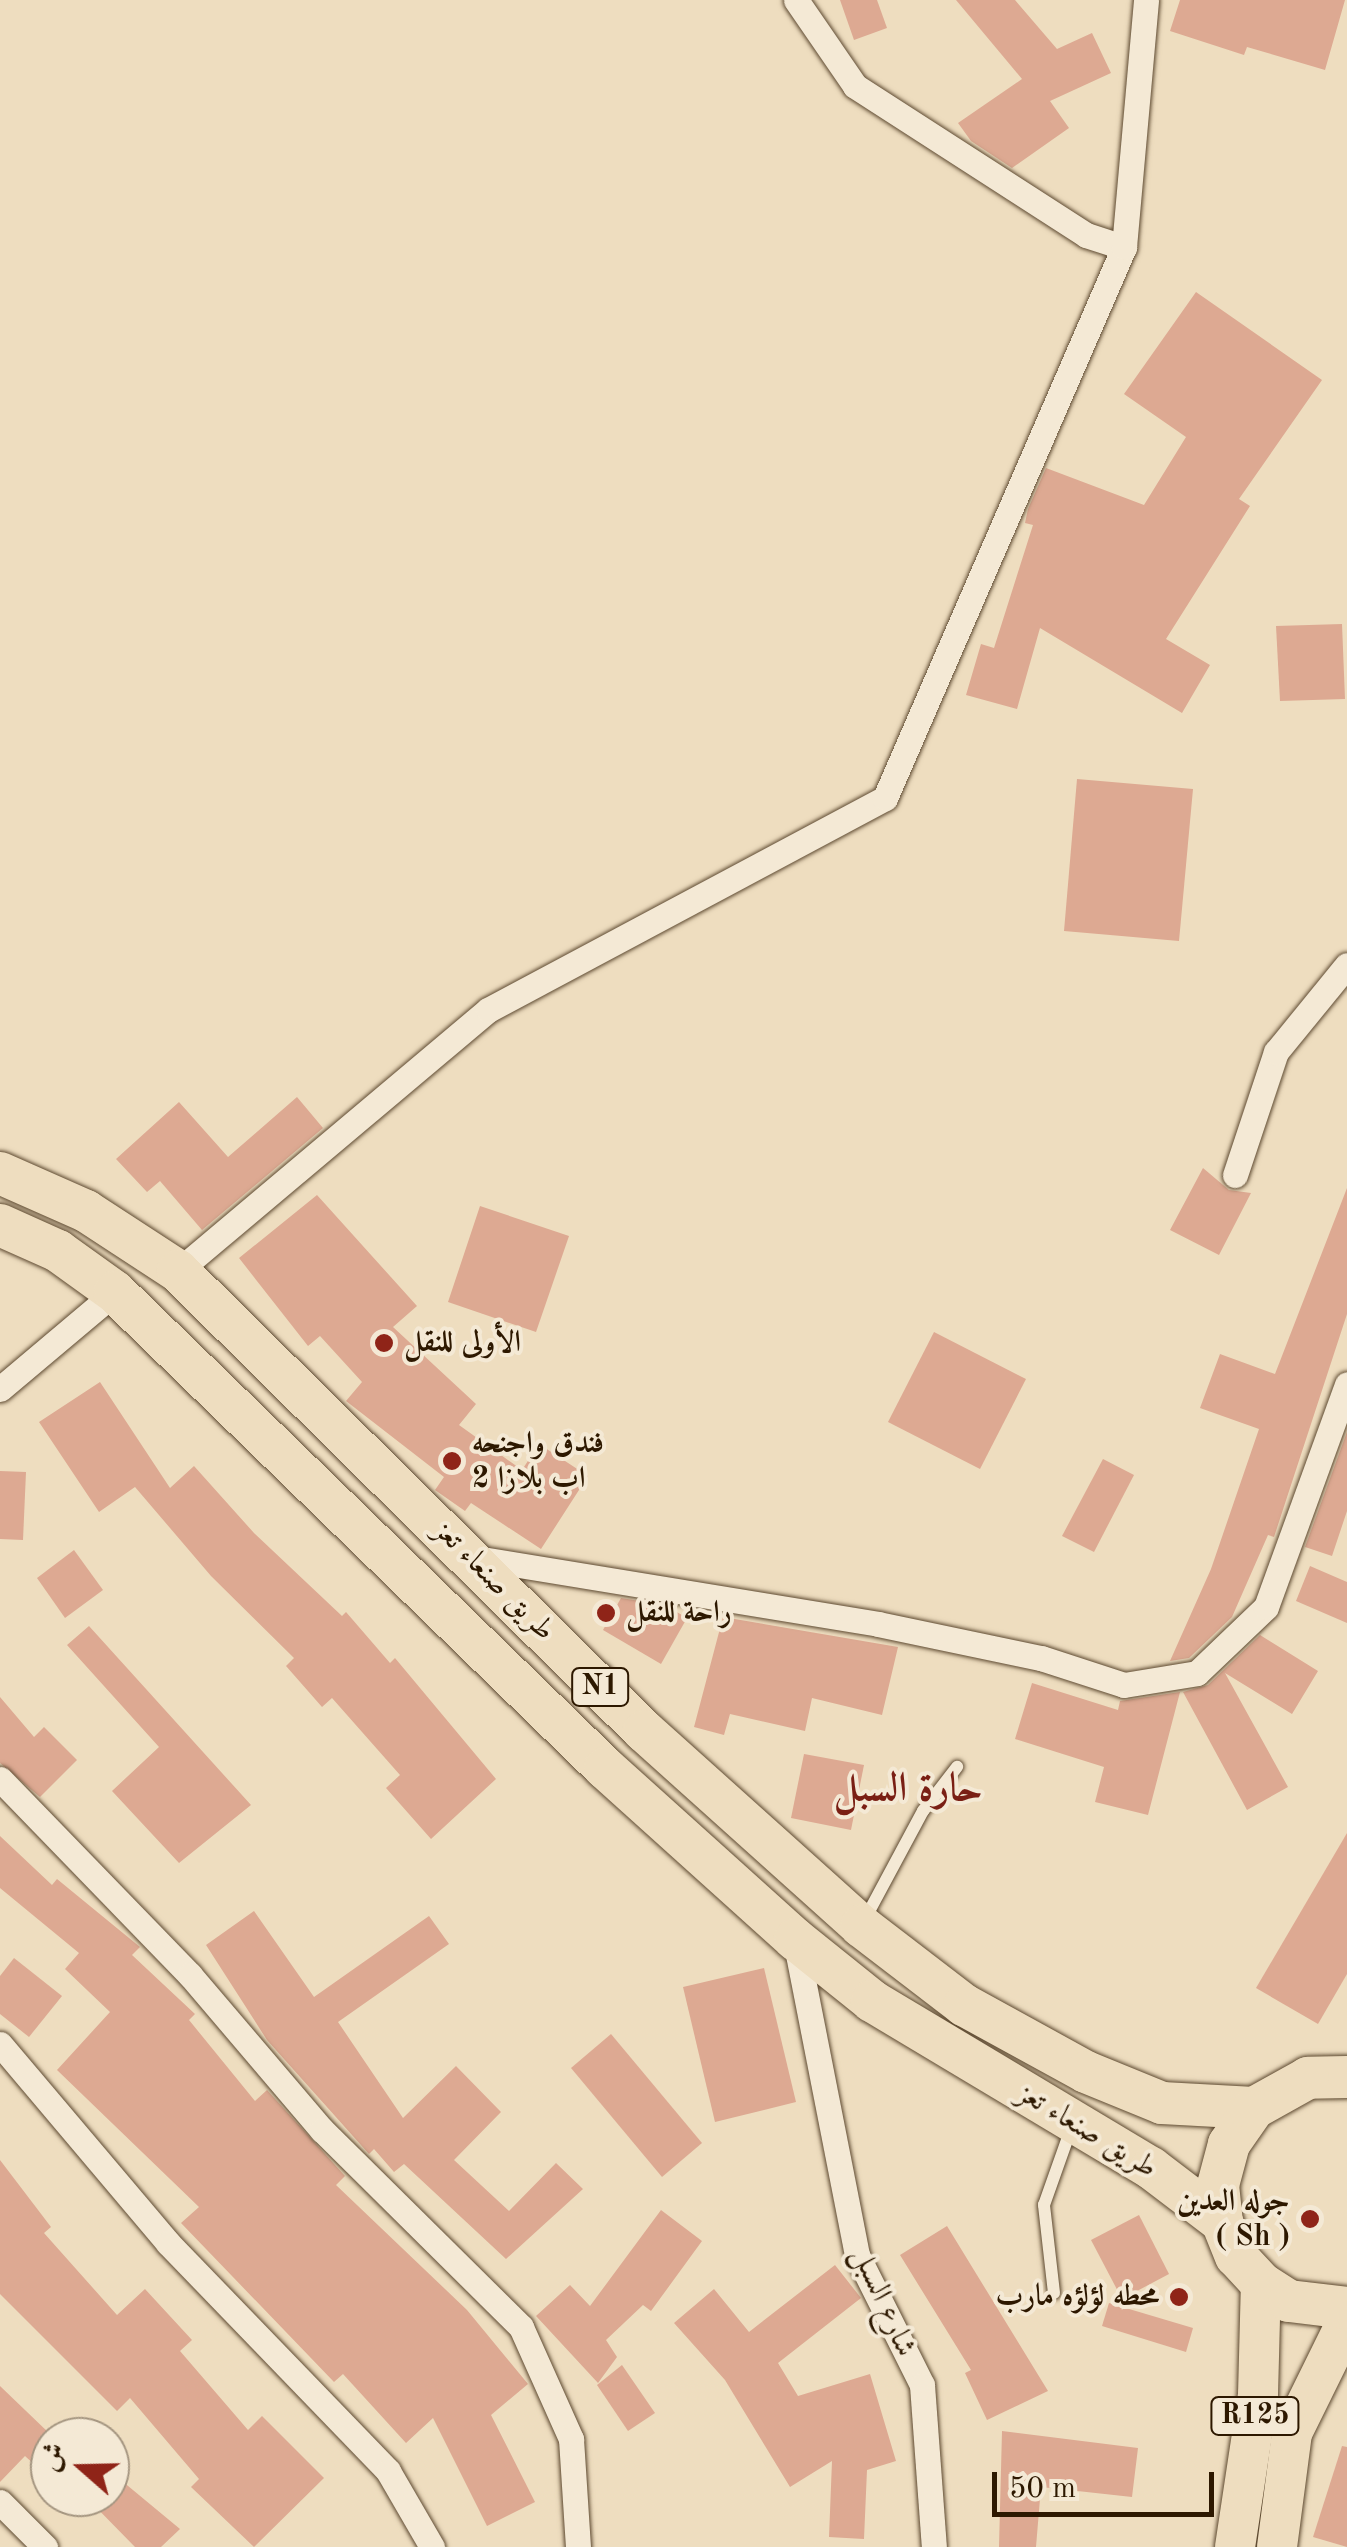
<!DOCTYPE html>
<html>
<head>
<meta charset="utf-8">
<style>
  body { margin:0 }
  #map { position:relative; width:1347px; height:2547px; overflow:hidden; background:#eeddbf; font-family:"Old Standard TT",Amiri,serif }
  div>[style] { position:absolute }
  .building>* { inset:0; background:#dda992 }
  .roads { filter:drop-shadow(0 0 2px #5d4930) drop-shadow(0 0 2px #5d4930) }
  .service>* { height:12px; margin:-6px; padding:0 6px; transform-origin:6px; border-radius:6px; background:#f4e9d5 }
  .minor>* { height:25px; margin:-12.5px; padding:0 12.5px; transform-origin:12.5px; border-radius:12.5px; background:#f4e9d5 }
  .primary>* { height:40px; margin:-20px; padding:0 20px; transform-origin:20px; border-radius:20px; background:#eeddbf }
  .trunk>* { height:42px; margin:-21px; padding:0 21px; transform-origin:21px; border-radius:21px; background:#eeddbf }
  .dots>* { width:28px; height:28px; translate:-50% -50%; box-sizing:border-box; border:5px solid #f4e9d5; border-radius:50% }
  span { translate:-50% -50%; white-space:nowrap; text-align:center; line-height:1.15; -webkit-text-stroke:8px #f4e9d5; paint-order:stroke }
  .shield-label span { padding:2px 8px; background:#f4e9d5; border:2px solid; border-radius:8px; -webkit-text-stroke-width:0 }
  .shield-label { font-size:28px; color:#2d1800; font-weight:700 }
  .poi-label { font-size:30px; color:#2d1800; font-weight:700 }
  .left { translate:0 -50%; text-align:left }
  .right { translate:-100% -50%; text-align:right }
  .street-label { font-size:30px; color:#2d1800 }
  .district-label { font-size:40px; color:#7a1f14; font-weight:700 }
  .north { position:absolute; left:30px; top:2417px; width:100px; height:100px; box-sizing:border-box; background:#f4e9d5; border:2px solid #a49580; border-radius:50%; rotate:290deg; font-size:28px; font-weight:700; line-height:40px; text-align:center; color:#2d1800 }
  .north::after { content:''; display:block; margin:auto; width:35px; height:45px; background:#8f2418; clip-path:polygon(50% 0,100% 100%,50% 72%,0 100%) }
  .scale { position:absolute; left:992px; top:2472px; width:222px; height:45px; box-sizing:border-box; border:5px solid #2d1800; border-top:0; padding-left:12px; font-size:30px; line-height:35px; white-space:nowrap; color:#2d1800; -webkit-text-stroke:8px #f4e9d5; paint-order:stroke }
</style>
</head>
<body>
<div id="map">
  <div class="building">
    <i style="clip-path:polygon(840px 0,877px 0,887px 28px,854px 40px)"></i>
    <i style="clip-path:polygon(956px 0,1015px 0,1057px 49px,1092px 33px,1111px 73px,1050px 101px,1069px 128px,1012px 168px,971px 141px,958px 123px,1022px 79px)"></i>
    <i style="clip-path:polygon(1180px 0,1345px 0,1325px 70px,1247px 47px,1244px 55px,1170px 31px)"></i>
    <i style="clip-path:polygon(1196px 292px,1322px 380px,1239px 499px,1250px 506px,1166px 639px,1210px 665px,1182px 713px,1040px 628px,1017px 709px,966px 695px,981px 644px,994px 648px,1033px 525px,1025px 523px,1028px 509px,1046px 468px,1144px 505px,1186px 437px,1124px 394px)"></i>
    <i style="clip-path:polygon(1342px 624px,1345px 699px,1280px 701px,1276px 626px)"></i>
    <i style="clip-path:polygon(1077px 779px,1193px 789px,1179px 941px,1064px 931px)"></i>
    <i style="clip-path:polygon(297px 1097px,323px 1128px,202px 1230px,160px 1181px,147px 1192px,116px 1159px,179px 1102px,228px 1157px)"></i>
    <i style="clip-path:polygon(1203px 1168px,1229px 1190px,1251px 1193px,1219px 1255px,1170px 1230px)"></i>
    <i style="clip-path:polygon(1347px 1188px,1347px 1314px,1274px 1537px,1268px 1535px,1232px 1617px,1189px 1658px,1170px 1661px,1211px 1569px,1259px 1429px,1200px 1408px,1220px 1354px,1275px 1374px)"></i>
    <i style="clip-path:polygon(317px 1195px,417px 1306px,393px 1327px,476px 1404px,459px 1425px,522px 1470px,539px 1444px,588px 1476px,541px 1549px,471px 1503px,465px 1511px,435px 1490px,444px 1477px,346px 1401px,362px 1382px,320px 1336px,308px 1346px,239px 1258px)"></i>
    <i style="clip-path:polygon(480px 1206px,569px 1236px,536px 1332px,448px 1302px)"></i>
    <i style="clip-path:polygon(934px 1332px,1026px 1379px,980px 1469px,888px 1422px)"></i>
    <i style="clip-path:polygon(100px 1382px,170px 1488px,194px 1466px,254px 1533px,342px 1616px,346px 1612px,390px 1663px,395px 1658px,496px 1779px,431px 1839px,386px 1788px,400px 1775px,332px 1698px,322px 1707px,286px 1666px,294px 1658px,211px 1576px,135px 1487px,99px 1512px,39px 1422px)"></i>
    <i style="clip-path:polygon(1347px 1432px,1347px 1511px,1332px 1556px,1305px 1547px)"></i>
    <i style="clip-path:polygon(1103px 1459px,1134px 1475px,1094px 1552px,1062px 1536px)"></i>
    <i style="clip-path:polygon(0 1471px,26px 1472px,23px 1540px,0 1539px)"></i>
    <i style="clip-path:polygon(74px 1550px,103px 1590px,65px 1618px,37px 1578px)"></i>
    <i style="clip-path:polygon(1310px 1566px,1347px 1582px,1347px 1623px,1296px 1601px)"></i>
    <i style="clip-path:polygon(621px 1598px,665px 1605px,687px 1618px,661px 1664px,603px 1630px)"></i>
    <i style="clip-path:polygon(723px 1617px,898px 1647px,882px 1715px,812px 1698px,805px 1731px,730px 1714px,724px 1735px,694px 1727px)"></i>
    <i style="clip-path:polygon(89px 1626px,251px 1805px,179px 1863px,112px 1791px,159px 1747px,67px 1645px)"></i>
    <i style="clip-path:polygon(1260px 1635px,1318px 1671px,1292px 1714px,1225px 1673px,1288px 1787px,1247px 1810px,1183px 1692px,1208px 1685px)"></i>
    <i style="clip-path:polygon(1032px 1683px,1118px 1710px,1120px 1701px,1180px 1692px,1148px 1815px,1095px 1802px,1104px 1767px,1015px 1739px)"></i>
    <i style="clip-path:polygon(0 1697px,34px 1737px,44px 1727px,77px 1760px,40px 1797px,0 1763px)"></i>
    <i style="clip-path:polygon(804px 1754px,864px 1765px,851px 1830px,791px 1818px)"></i>
    <i style="clip-path:polygon(1347px 1833px,1347px 1974px,1318px 2024px,1256px 1988px)"></i>
    <i style="clip-path:polygon(0 1836px,52px 1885px,57px 1879px,140px 1947px,132px 1955px,195px 2014px,189px 2020px,255px 2101px,267px 2090px,345px 2176px,336px 2185px,467px 2310px,528px 2384px,491px 2415px,535px 2502px,487px 2526px,433px 2418px,406px 2443px,343px 2374px,334px 2382px,181px 2223px,199px 2207px,57px 2070px,110px 2012px,65px 1969px,79px 1953px,0 1888px)"></i>
    <i style="clip-path:polygon(254px 1911px,314px 1997px,429px 1916px,449px 1944px,338px 2022px,403px 2118px,456px 2066px,501px 2112px,454px 2160px,509px 2211px,556px 2163px,583px 2189px,506px 2259px,404px 2164px,394px 2172px,374px 2149px,369px 2154px,267px 2040px,206px 1945px)"></i>
    <i style="clip-path:polygon(14px 1958px,62px 1996px,29px 2037px,0 2014px,0 1976px)"></i>
    <i style="clip-path:polygon(764px 1968px,796px 2102px,715px 2122px,683px 1987px)"></i>
    <i style="clip-path:polygon(611px 2034px,702px 2143px,662px 2177px,571px 2068px)"></i>
    <i style="clip-path:polygon(0 2160px,51px 2227px,44px 2233px,117px 2315px,145px 2289px,192px 2340px,180px 2351px,248px 2430px,262px 2416px,324px 2478px,254px 2547px,191px 2487px,199px 2479px,130px 2398px,117px 2411px,0 2294px)"></i>
    <i style="clip-path:polygon(661px 2210px,702px 2241px,651px 2311px,643px 2305px,606px 2340px,617px 2357px,598px 2383px,536px 2316px,570px 2285px,590px 2306px)"></i>
    <i style="clip-path:polygon(1139px 2215px,1169px 2274px,1122px 2299px,1091px 2240px)"></i>
    <i style="clip-path:polygon(947px 2226px,1048px 2391px,987px 2420px,965px 2373px,971px 2370px,900px 2255px)"></i>
    <i style="clip-path:polygon(835px 2265px,861px 2298px,778px 2363px,798px 2396px,870px 2374px,896px 2461px,867px 2470px,864px 2539px,829px 2537px,832px 2461px,790px 2487px,725px 2380px,674px 2323px,714px 2289px,749px 2332px)"></i>
    <i style="clip-path:polygon(1109px 2303px,1193px 2328px,1186px 2352px,1102px 2326px)"></i>
    <i style="clip-path:polygon(622px 2365px,655px 2413px,628px 2431px,597px 2385px)"></i>
    <i style="clip-path:polygon(0 2386px,50px 2434px,50px 2479px,25px 2456px,0 2482px)"></i>
    <i style="clip-path:polygon(1002px 2431px,1138px 2448px,1132px 2497px,1041px 2487px,1036px 2547px,999px 2547px)"></i>
    <i style="clip-path:polygon(1342px 2446px,1347px 2447px,1347px 2547px,1313px 2537px)"></i>
    <i style="clip-path:polygon(110px 2471px,180px 2529px,161px 2547px,135px 2547px,86px 2497px,110px 2497px)"></i>
  </div>
  <div class="roads">
    <div class="service">
      <i style="left:865px;top:1919px;width:123px;rotate:-61.8deg"></i>
      <i style="left:923px;top:1811px;width:56px;rotate:-52.3deg"></i>
      <i style="left:1054px;top:2293px;width:89px;rotate:-96.5deg"></i>
      <i style="left:1044px;top:2205px;width:84px;rotate:-70.5deg"></i>
    </div>
    <div class="minor">
      <i style="left:796px;top:0;width:104px;rotate:55.5deg"></i>
      <i style="left:855px;top:86px;width:275px;rotate:32.8deg"></i>
      <i style="left:1086px;top:235px;width:40px;rotate:18deg"></i>
      <i style="left:1235px;top:1175px;width:130px;rotate:-71.6deg"></i>
      <i style="left:1276px;top:1052px;width:112px;rotate:-50.8deg"></i>
      <i style="left:178px;top:1271px;width:405px;rotate:-40.1deg"></i>
      <i style="left:488px;top:1010px;width:450px;rotate:-28.1deg"></i>
      <i style="left:885px;top:798px;width:601px;rotate:-66.55deg"></i>
      <i style="left:1124px;top:247px;width:248px;rotate:-84.9deg"></i>
      <i style="left:0;top:1389px;width:150px;rotate:-40.1deg"></i>
      <i style="left:470px;top:1557px;width:413px;rotate:9.3deg"></i>
      <i style="left:878px;top:1624px;width:167px;rotate:11.8deg"></i>
      <i style="left:1041px;top:1658px;width:87px;rotate:18deg"></i>
      <i style="left:1124px;top:1685px;width:74px;rotate:-9.3deg"></i>
      <i style="left:1197px;top:1673px;width:95px;rotate:-43.7deg"></i>
      <i style="left:1266px;top:1607px;width:237px;rotate:-70deg"></i>
      <i style="left:0;top:1779px;width:273px;rotate:45.9deg"></i>
      <i style="left:190px;top:1975px;width:204px;rotate:49.6deg"></i>
      <i style="left:322px;top:2130px;width:280px;rotate:44.7deg"></i>
      <i style="left:521px;top:2327px;width:123px;rotate:65.9deg"></i>
      <i style="left:571px;top:2439px;width:108px;rotate:86.3deg"></i>
      <i style="left:795px;top:1939px;width:322px;rotate:78.9deg"></i>
      <i style="left:857px;top:2255px;width:145px;rotate:63.4deg"></i>
      <i style="left:922px;top:2385px;width:162px;rotate:85.8deg"></i>
      <i style="left:0;top:2044px;width:260px;rotate:49.8deg"></i>
      <i style="left:168px;top:2243px;width:317px;rotate:46deg"></i>
      <i style="left:388px;top:2471px;width:88px;rotate:59.9deg"></i>
      <i style="left:0;top:2502px;width:64px;rotate:45deg"></i>
    </div>
    <div class="primary">
      <i style="left:1235px;top:2547px;width:154px;rotate:-81.4deg"></i>
      <i style="left:1258px;top:2395px;width:112px;rotate:-88.5deg"></i>
      <i style="left:1277px;top:2547px;width:115px;rotate:-82.5deg"></i>
      <i style="left:1292px;top:2433px;width:125px;rotate:-63.8deg"></i>
    </div>
    <div class="trunk">
      <i style="left:0;top:1173px;width:94px;rotate:23.8deg"></i>
      <i style="left:86px;top:1211px;width:110px;rotate:33.1deg"></i>
      <i style="left:178px;top:1271px;width:655px;rotate:44.63deg"></i>
      <i style="left:644px;top:1731px;width:292px;rotate:41.9deg"></i>
      <i style="left:861px;top:1926px;width:130px;rotate:37.5deg"></i>
      <i style="left:964px;top:2005px;width:139px;rotate:28.8deg"></i>
      <i style="left:1086px;top:2072px;width:82px;rotate:22.2deg"></i>
      <i style="left:1162px;top:2103px;width:92px;rotate:3.1deg"></i>
      <i style="left:0;top:1225px;width:64px;rotate:24.1deg"></i>
      <i style="left:58px;top:1251px;width:70px;rotate:35.7deg"></i>
      <i style="left:115px;top:1292px;width:683px;rotate:44.17deg"></i>
      <i style="left:605px;top:1768px;width:256px;rotate:42deg"></i>
      <i style="left:795px;top:1939px;width:99px;rotate:38.8deg"></i>
      <i style="left:872px;top:2001px;width:325px;rotate:30.9deg"></i>
      <i style="left:1151px;top:2168px;width:89px;rotate:37.3deg"></i>
      <i style="left:1347px;top:2077px;width:39px;rotate:179deg"></i>
      <i style="left:1308px;top:2078px;width:62px;rotate:150.9deg"></i>
      <i style="left:1254px;top:2108px;width:44px;rotate:124.8deg"></i>
      <i style="left:1229px;top:2144px;width:42px;rotate:105deg"></i>
      <i style="left:1218px;top:2185px;width:37px;rotate:84deg"></i>
      <i style="left:1222px;top:2222px;width:37px;rotate:68deg"></i>
      <i style="left:1236px;top:2256px;width:37px;rotate:47deg"></i>
      <i style="left:1261px;top:2283px;width:33px;rotate:33deg"></i>
      <i style="left:1289px;top:2301px;width:58px;rotate:6.9deg"></i>
    </div>
  </div>
  <div class="dots">
    <i style="left:384px;top:1343px;background:#8f2418"></i>
    <i style="left:452px;top:1461px;background:#8f2418"></i>
    <i style="left:606px;top:1613px;background:#8f2418"></i>
    <i style="left:1310px;top:2219px;background:#8f2418"></i>
    <i style="left:1179px;top:2297px;background:#8f2418"></i>
  </div>
  <div class="shield-label">
    <span style="left:600px;top:1687px">N1</span>
    <span style="left:1255px;top:2416px">R125</span>
  </div>
  <div class="poi-label">
    <span class="left" style="left:404px;top:1343px">الأولى للنقل</span>
    <span class="left" style="left:472px;top:1461px">فندق واجنحه<br>اب بلازا 2</span>
    <span class="left" style="left:626px;top:1613px">راحة للنقل</span>
    <span class="right" style="left:1290px;top:2219px">جوله العدين<br>( Sh )</span>
    <span class="right" style="left:1159px;top:2297px">محطه لؤلؤه مارب</span>
  </div>
  <div class="street-label">
    <span style="left:494px;top:1581px;rotate:45deg">طريق صنعاء تعز</span>
    <span style="left:1087px;top:2131px;rotate:31deg">طريق صنعاء تعز</span>
    <span style="left:883px;top:2302px;rotate:66deg">شارع السبل</span>
  </div>
  <div class="district-label">
    <span style="left:908px;top:1790px">حارة السبل</span>
  </div>
  <div class="north">ش</div>
  <div class="scale">50 m</div>
</div>
</body>
</html>
